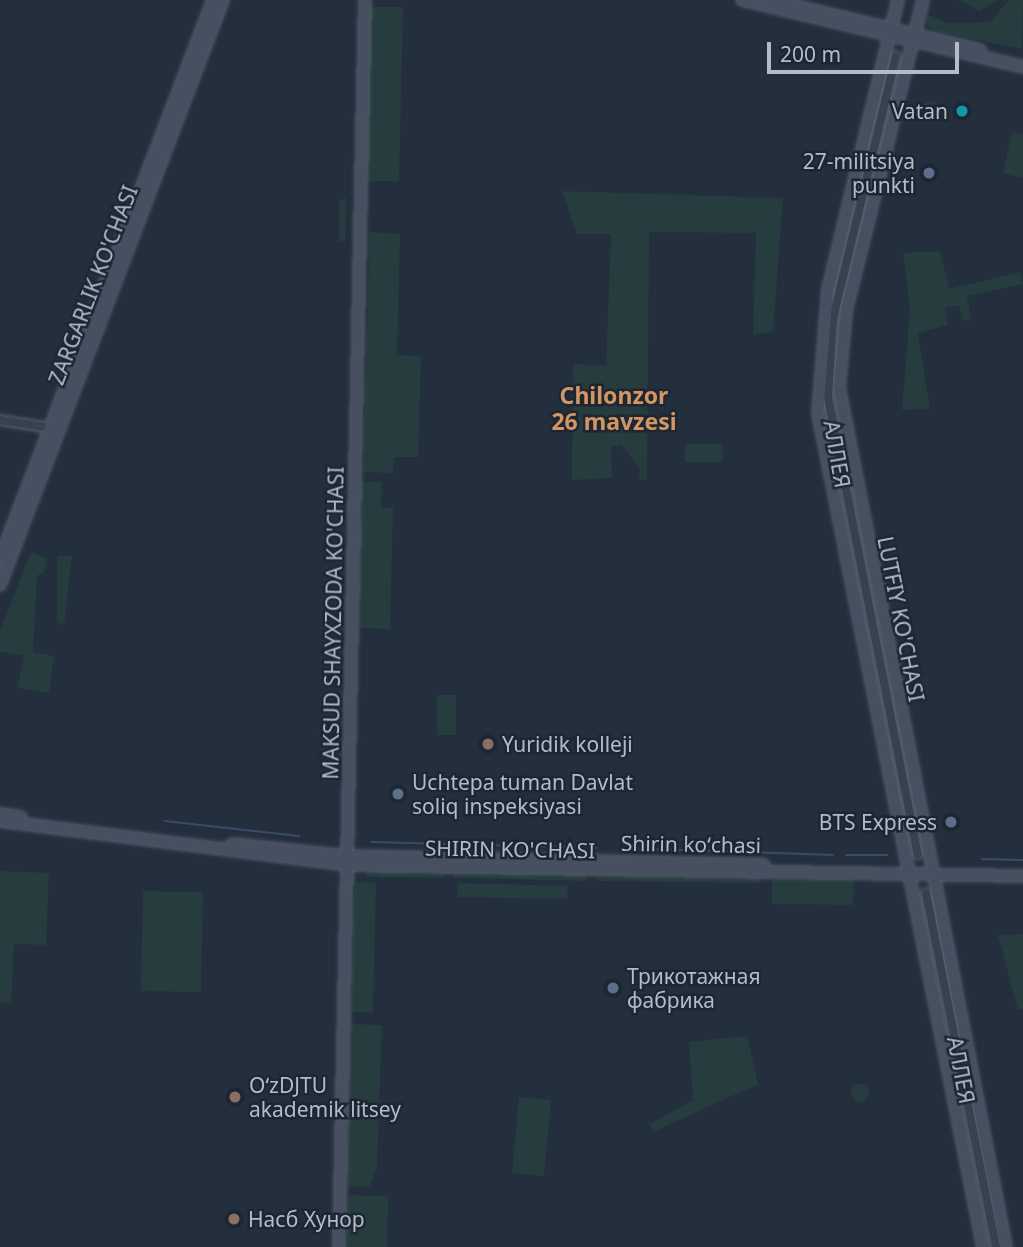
<!DOCTYPE html>
<html>
<head>
<meta charset="utf-8">
<style>
  body { margin:0 }
  #map { position:relative; width:1023px; height:1247px; overflow:hidden; background:#242f3e; font-family:"Noto Sans",sans-serif }
  div>[style] { position:absolute }
  .green>* { inset:0; background:#263c3f }
  .round { border-radius:50% }
  .stream>* { height:2px; margin:-1px; padding:0 1px; transform-origin:1px; border-radius:1px; background:#394c67 }
  .roads { filter:drop-shadow(0 0 2px #565f6c) drop-shadow(0 0 2px #565f6c) }
  .street>* { height:8px; margin:-4px; padding:0 4px; transform-origin:4px; border-radius:4px; background:#38414e }
  .secondary>* { height:10px; margin:-5px; padding:0 5px; transform-origin:5px; border-radius:5px; background:#465061 }
  .dots>* { width:19px; height:19px; translate:-50% -50%; box-sizing:border-box; border:4px solid #1d2633; border-radius:50% }
  span { translate:-50% -50%; white-space:nowrap; text-align:center; line-height:1.15; -webkit-text-stroke:5px #1d2633; paint-order:stroke }
  .poi-label { font-size:21px; color:#b4bcc9 }
  .right { translate:-100% -50%; text-align:right }
  .left { translate:0 -50%; text-align:left }
  .street-label { font-size:21px; color:#b4bcc9 }
  .neighbourhood-label { font-size:23px; color:#d59563; font-weight:700 }
  .scale { position:absolute; left:767px; top:42px; width:192px; height:32px; box-sizing:border-box; border:4px solid #b4bcc9; border-top:0; padding-left:9px; font-size:21px; line-height:24px; white-space:nowrap; color:#b4bcc9; -webkit-text-stroke:5px #1d2633; paint-order:stroke }
</style>
</head>
<body>
<div id="map">
  <div class="green">
    <i style="clip-path:polygon(959px 0,997px 0,979px 11px)"></i>
    <i style="clip-path:polygon(1009px 0,1023px 0,1022px 49px,934px 31px,925px 24px,926px 14px,948px 23px,990px 22px)"></i>
    <i style="clip-path:polygon(369px 7px,403px 7px,399px 181px,366px 181px)"></i>
    <i style="clip-path:polygon(888px 56px,902px 59px,839px 323px,834px 395px,920px 838px,908px 841px,833px 475px,823px 393px,828px 320px)"></i>
    <i class="round" style="left:922px;top:101px;width:18px;height:18px"></i>
    <i style="clip-path:polygon(1012px 132px,1023px 134px,1023px 178px,1003px 173px)"></i>
    <i style="clip-path:polygon(562px 191px,783px 198px,773px 331px,753px 335px,756px 233px,649px 232px,647px 480px,639px 479px,640px 468px,621px 445px,611px 447px,612px 478px,572px 480px,573px 364px,606px 366px,611px 234px,577px 234px)"></i>
    <i style="clip-path:polygon(346px 197px,345px 241px,339px 241px,339px 202px)"></i>
    <i style="clip-path:polygon(370px 232px,400px 234px,397px 355px,421px 356px,418px 457px,394px 457px,393px 473px,363px 472px)"></i>
    <i style="clip-path:polygon(940px 251px,949px 289px,1020px 272px,1023px 284px,967px 296px,971px 320px,963px 321px,959px 305px,945px 308px,948px 325px,918px 333px,930px 409px,902px 410px,910px 309px,903px 253px)"></i>
    <i style="clip-path:polygon(685px 444px,723px 444px,722px 462px,685px 462px)"></i>
    <i style="clip-path:polygon(361px 482px,382px 482px,381px 508px,393px 508px,390px 629px,358px 628px)"></i>
    <i style="clip-path:polygon(31px 552px,47px 559px,43px 574px,37px 575px,33px 652px,54px 656px,49px 693px,17px 688px,24px 656px,0 651px,0 631px)"></i>
    <i style="clip-path:polygon(57px 556px,72px 556px,64px 625px,57px 622px)"></i>
    <i style="clip-path:polygon(437px 695px,456px 695px,456px 735px,437px 735px)"></i>
    <i style="clip-path:polygon(366px 870px,442px 872px,445px 878px,366px 877px)"></i>
    <i style="clip-path:polygon(0 871px,49px 873px,46px 945px,14px 944px,11px 1003px,0 1002px)"></i>
    <i style="clip-path:polygon(455px 872px,584px 874px,587px 881px,452px 878px)"></i>
    <i style="clip-path:polygon(602px 874px,759px 876px,761px 883px,596px 881px)"></i>
    <i style="clip-path:polygon(772px 879px,854px 879px,853px 905px,772px 904px)"></i>
    <i style="clip-path:polygon(355px 882px,376px 883px,373px 1013px,351px 1012px)"></i>
    <i style="clip-path:polygon(458px 883px,568px 886px,567px 899px,457px 897px)"></i>
    <i style="clip-path:polygon(143px 891px,203px 892px,201px 992px,141px 991px)"></i>
    <i style="clip-path:polygon(932px 891px,953px 1007px,1002px 1247px,991px 1247px,919px 892px)"></i>
    <i style="clip-path:polygon(1023px 934px,1023px 1009px,1018px 1010px,998px 935px)"></i>
    <i style="clip-path:polygon(350px 1024px,382px 1025px,377px 1166px,370px 1186px,347px 1187px)"></i>
    <i style="clip-path:polygon(747px 1036px,758px 1084px,653px 1132px,650px 1124px,693px 1100px,689px 1042px)"></i>
    <i class="round" style="left:851px;top:1084px;width:18px;height:18px"></i>
    <i style="clip-path:polygon(519px 1097px,551px 1100px,544px 1176px,512px 1173px)"></i>
    <i style="clip-path:polygon(348px 1195px,388px 1196px,387px 1247px,347px 1247px)"></i>
  </div>
  <div class="stream">
    <i style="left:165px;top:821px;width:135px;rotate:6.4deg"></i>
    <i style="left:371px;top:842px;width:225px;rotate:1.5deg"></i>
    <i style="left:623px;top:848px;width:210px;rotate:1.9deg"></i>
    <i style="left:846px;top:855px;width:41px"></i>
    <i style="left:982px;top:859px;width:41px;rotate:1.4deg"></i>
  </div>
  <div class="roads">
    <div class="street">
      <i style="left:896px;top:56px;width:270px;rotate:103.5deg"></i>
      <i style="left:833px;top:319px;width:78px;rotate:93.7deg"></i>
      <i style="left:828px;top:397px;width:466px;rotate:78.9deg"></i>
      <i style="left:0;top:420px;width:51px;rotate:9.1deg"></i>
      <i style="left:926px;top:893px;width:361px;rotate:78.8deg"></i>
    </div>
    <div class="secondary">
      <i style="left:742px;top:0;width:289px;rotate:13.4deg"></i>
      <i style="left:771px;top:0;width:215px;rotate:13.5deg"></i>
      <i style="left:898px;top:0;width:298px;rotate:103.6deg"></i>
      <i style="left:828px;top:290px;width:123px;rotate:94.6deg"></i>
      <i style="left:818px;top:413px;width:850px;rotate:78.81deg"></i>
      <i style="left:923px;top:0;width:321px;rotate:103.9deg"></i>
      <i style="left:846px;top:312px;width:75px;rotate:95.3deg"></i>
      <i style="left:839px;top:387px;width:876px;rotate:79.01deg"></i>
      <i style="left:0;top:559px;width:598px;rotate:-69.14deg"></i>
      <i style="left:0;top:585px;width:626px;rotate:-69.13deg"></i>
      <i style="left:0;top:814px;width:21px;rotate:8deg"></i>
      <i style="left:0;top:821px;width:350px;rotate:7.2deg"></i>
      <i style="left:347px;top:865px;width:676px;rotate:0.93deg"></i>
      <i style="left:232px;top:844px;width:116px;rotate:6deg"></i>
      <i style="left:347px;top:856px;width:417px;rotate:1.2deg"></i>
      <i style="left:339px;top:1247px;width:1247px;rotate:-88.81deg"></i>
    </div>
  </div>
  <div class="dots">
    <i style="left:962px;top:111px;background:#0f9aa8"></i>
    <i style="left:929px;top:173px;background:#5c6f8a"></i>
    <i style="left:488px;top:744px;background:#8d6e63"></i>
    <i style="left:398px;top:794px;background:#5c6f8a"></i>
    <i style="left:951px;top:822px;background:#5c6f8a"></i>
    <i style="left:613px;top:988px;background:#5c6f8a"></i>
    <i style="left:235px;top:1097px;background:#8d6e63"></i>
    <i style="left:234px;top:1219px;background:#8d6e63"></i>
  </div>
  <div class="poi-label">
    <span class="right" style="left:948px;top:111px">Vatan</span>
    <span class="right" style="left:915px;top:173px">27-militsiya<br>punkti</span>
    <span class="left" style="left:502px;top:744px">Yuridik kolleji</span>
    <span class="left" style="left:412px;top:794px">Uchtepa tuman Davlat<br>soliq inspeksiyasi</span>
    <span class="right" style="left:937px;top:822px">BTS Express</span>
    <span class="left" style="left:627px;top:988px">Трикотажная<br>фабрика</span>
    <span class="left" style="left:249px;top:1097px">OʻzDJTU<br>akademik litsey</span>
    <span class="left" style="left:248px;top:1219px">Насб Хунор</span>
  </div>
  <div class="street-label">
    <span style="left:93px;top:285px;rotate:-69deg">ZARGARLIK KO'CHASI</span>
    <span style="left:837px;top:454px;rotate:80deg">АЛЛЕЯ</span>
    <span style="left:901px;top:619px;rotate:79deg">LUTFIY KO'CHASI</span>
    <span style="left:333px;top:623px;rotate:-89deg">MAKSUD SHAYXZODA KO'CHASI</span>
    <span style="left:691px;top:844px;rotate:1deg">Shirin koʻchasi</span>
    <span style="left:510px;top:849px;rotate:1deg">SHIRIN KO'CHASI</span>
    <span style="left:961px;top:1070px;rotate:79deg">АЛЛЕЯ</span>
  </div>
  <div class="neighbourhood-label">
    <span style="left:614px;top:408px">Chilonzor<br>26 mavzesi</span>
  </div>
  <div class="scale">200 m</div>
</div>
</body>
</html>
